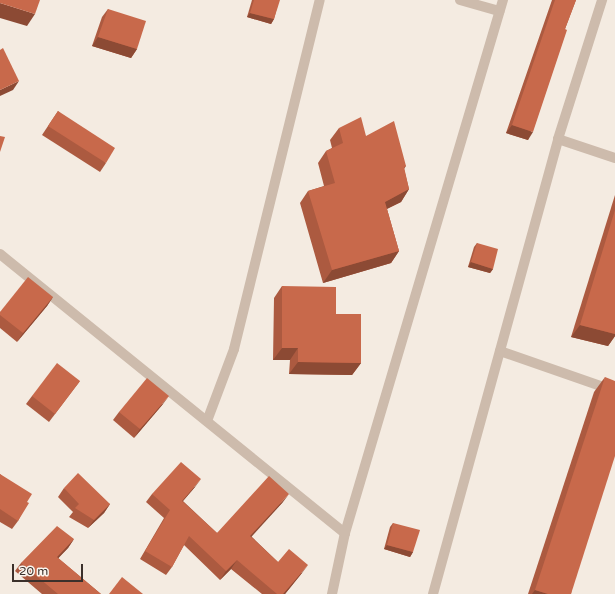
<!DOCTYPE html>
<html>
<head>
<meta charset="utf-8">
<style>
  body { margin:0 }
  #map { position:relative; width:615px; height:594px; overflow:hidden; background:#f4ebe1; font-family:"Varela Round",sans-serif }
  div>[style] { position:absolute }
  .street>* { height:10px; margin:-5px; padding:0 5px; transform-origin:5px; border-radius:5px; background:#cdbbac }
  .wall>* { inset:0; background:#ac5a40 }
  .shaded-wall>* { inset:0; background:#8c4a34 }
  .building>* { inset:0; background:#c8694b }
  span { translate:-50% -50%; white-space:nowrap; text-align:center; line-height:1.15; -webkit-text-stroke:3px #fbf5ee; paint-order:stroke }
  .scale { position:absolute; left:12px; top:564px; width:71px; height:18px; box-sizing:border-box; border:2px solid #3b302b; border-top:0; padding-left:5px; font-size:12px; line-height:14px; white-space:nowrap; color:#3b302b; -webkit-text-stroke:3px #fbf5ee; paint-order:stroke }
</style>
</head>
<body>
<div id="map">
  <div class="street">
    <i style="left:460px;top:0;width:41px;rotate:15.8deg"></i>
    <i style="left:558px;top:139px;width:60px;rotate:18.4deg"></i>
    <i style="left:0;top:254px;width:444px;rotate:39deg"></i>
    <i style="left:500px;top:351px;width:122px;rotate:19.2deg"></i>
    <i style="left:207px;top:421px;width:77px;rotate:-69.4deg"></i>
    <i style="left:234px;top:349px;width:359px;rotate:-76.2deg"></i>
    <i style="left:332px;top:594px;width:62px;rotate:-78deg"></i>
    <i style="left:345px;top:533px;width:556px;rotate:-73.49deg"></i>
    <i style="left:433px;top:594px;width:472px;rotate:-74.6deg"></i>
    <i style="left:558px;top:139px;width:146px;rotate:-72.4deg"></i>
  </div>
  <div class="wall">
    <i style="clip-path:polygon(252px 0,279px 0,274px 19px,271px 24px,247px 17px)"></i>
    <i style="clip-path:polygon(552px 0,576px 0,565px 29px,528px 140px,506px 133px)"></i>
    <i style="clip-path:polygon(108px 9px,137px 49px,131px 58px,92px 46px,102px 17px)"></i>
    <i style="clip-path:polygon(58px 111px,106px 163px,100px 172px,42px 135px)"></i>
    <i style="clip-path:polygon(339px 128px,366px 136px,406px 166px,404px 169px,409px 189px,401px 202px,387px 209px,399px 251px,391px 263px,323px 283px,300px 203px,308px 191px,324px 186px,318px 163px,326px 151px,332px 148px,330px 140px)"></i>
    <i style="clip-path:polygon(615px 195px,615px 336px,608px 346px,571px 337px)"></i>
    <i style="clip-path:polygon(477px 243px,493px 269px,490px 273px,468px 267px,474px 247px)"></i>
    <i style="clip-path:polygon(282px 286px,336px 314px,361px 363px,352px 375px,289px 374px,290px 360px,273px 360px,274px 298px)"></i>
    <i style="clip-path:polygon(53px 297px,47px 306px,17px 342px,0 328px,0 312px)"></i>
    <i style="clip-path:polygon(605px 377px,571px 594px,528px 594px,594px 392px)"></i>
    <i style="clip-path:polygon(80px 381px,49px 422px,26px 404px,32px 396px)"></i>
    <i style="clip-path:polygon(163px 404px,134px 438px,113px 420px,119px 412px)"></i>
    <i style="clip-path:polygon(0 474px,27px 502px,18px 521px,12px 529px,0 522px)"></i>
    <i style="clip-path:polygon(195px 487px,183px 501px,217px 533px,283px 502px,251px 536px,278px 562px,302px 573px,285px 594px,262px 594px,231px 569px,220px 580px,184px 545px,172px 567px,166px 575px,140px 559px,164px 518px,146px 502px,152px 494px)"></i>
    <i style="clip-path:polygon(64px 488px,110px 504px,104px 513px,88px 528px,69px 517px,73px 512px,58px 497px)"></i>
    <i style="clip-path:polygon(393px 523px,413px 552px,410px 557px,384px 549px,390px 527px)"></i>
    <i style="clip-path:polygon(74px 539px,68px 548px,58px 558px,101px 594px,42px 594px,15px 571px,21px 563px)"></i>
  </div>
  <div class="shaded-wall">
    <i style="clip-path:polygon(0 3px,35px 14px,27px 26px,0 18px)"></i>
    <i style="clip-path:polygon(250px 13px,274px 19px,271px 24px,247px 17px)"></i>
    <i style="clip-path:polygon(98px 37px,137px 49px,131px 58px,92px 46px)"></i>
    <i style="clip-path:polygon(19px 81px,13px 90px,0 96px,0 90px)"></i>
    <i style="clip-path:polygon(512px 125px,533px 132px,528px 140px,506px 133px)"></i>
    <i style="clip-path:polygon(409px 189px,401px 202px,376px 214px,385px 202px)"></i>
    <i style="clip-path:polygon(399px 251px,391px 263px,323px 283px,332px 270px)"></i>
    <i style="clip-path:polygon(471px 262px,493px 269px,490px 273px,468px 267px)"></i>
    <i style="clip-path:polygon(53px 297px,47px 306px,17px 342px,23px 333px)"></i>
    <i style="clip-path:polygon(580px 325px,615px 334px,615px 336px,608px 346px,571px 337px)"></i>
    <i style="clip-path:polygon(282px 348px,298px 348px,290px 360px,273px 360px)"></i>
    <i style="clip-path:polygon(298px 362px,361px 363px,352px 375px,289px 374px)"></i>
    <i style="clip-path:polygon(169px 396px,163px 404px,134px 438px,140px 429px)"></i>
    <i style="clip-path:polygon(201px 479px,195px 487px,176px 509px,182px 501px)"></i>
    <i style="clip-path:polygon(289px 494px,283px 502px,245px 544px,250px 536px)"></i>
    <i style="clip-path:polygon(110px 504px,104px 513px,88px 528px,94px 520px)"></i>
    <i style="clip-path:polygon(74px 539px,68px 548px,51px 566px,57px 557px)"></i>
    <i style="clip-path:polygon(387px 545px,413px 552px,410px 557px,384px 549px)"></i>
    <i style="clip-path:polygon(237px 560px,231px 569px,220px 580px,226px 571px)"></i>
    <i style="clip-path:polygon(308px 565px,302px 573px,285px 594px,283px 594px)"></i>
    <i style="clip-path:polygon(535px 590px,548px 594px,532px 594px)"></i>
  </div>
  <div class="building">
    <i style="clip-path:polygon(0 0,40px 0,35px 14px,0 3px)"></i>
    <i style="clip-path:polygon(254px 0,280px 0,274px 19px,250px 13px)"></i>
    <i style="clip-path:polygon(555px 0,576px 0,565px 29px,567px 30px,533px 132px,512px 125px)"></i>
    <i style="clip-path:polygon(108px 9px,146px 21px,137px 49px,98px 37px)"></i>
    <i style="clip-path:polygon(3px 48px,19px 81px,0 90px,0 50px)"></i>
    <i style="clip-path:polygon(58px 111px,115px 148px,106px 163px,48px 126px)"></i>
    <i style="clip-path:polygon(361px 117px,366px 136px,394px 121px,406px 166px,404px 167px,409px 189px,385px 202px,399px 251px,332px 270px,308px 191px,335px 183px,326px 151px,343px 143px,339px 128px)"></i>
    <i style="clip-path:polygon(0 136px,5px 137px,0 152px)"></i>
    <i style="clip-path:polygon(615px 210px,615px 334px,580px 325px)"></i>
    <i style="clip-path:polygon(477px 243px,498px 249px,493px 269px,471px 262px)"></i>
    <i style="clip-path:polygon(28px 277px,53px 297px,23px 333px,0 315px,0 312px)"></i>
    <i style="clip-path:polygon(282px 286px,336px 287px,336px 314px,361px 314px,361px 363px,298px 362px,298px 348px,282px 348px)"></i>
    <i style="clip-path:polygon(57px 363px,80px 381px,55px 414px,32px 396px)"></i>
    <i style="clip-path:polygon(605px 377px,615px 381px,615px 456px,571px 594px,548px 594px,535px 590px)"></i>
    <i style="clip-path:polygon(147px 378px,169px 396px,140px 429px,119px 412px)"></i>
    <i style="clip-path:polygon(181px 462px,201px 479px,182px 501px,217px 533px,269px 476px,289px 494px,250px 536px,278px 562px,289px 549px,308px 565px,283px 594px,277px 594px,237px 560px,226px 571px,189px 536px,172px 567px,145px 551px,170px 510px,152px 494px)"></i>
    <i style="clip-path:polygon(78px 473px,110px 504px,94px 520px,75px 508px,79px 504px,64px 488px)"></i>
    <i style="clip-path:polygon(0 474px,32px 494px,27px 502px,29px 503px,18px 521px,0 509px)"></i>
    <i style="clip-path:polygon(393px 523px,420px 530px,413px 552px,387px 545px)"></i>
    <i style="clip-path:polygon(57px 526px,74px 539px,57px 557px,101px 594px,58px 594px,21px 563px)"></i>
    <i style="clip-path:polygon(122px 577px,143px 594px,109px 594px)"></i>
  </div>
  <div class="scale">20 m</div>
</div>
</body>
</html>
